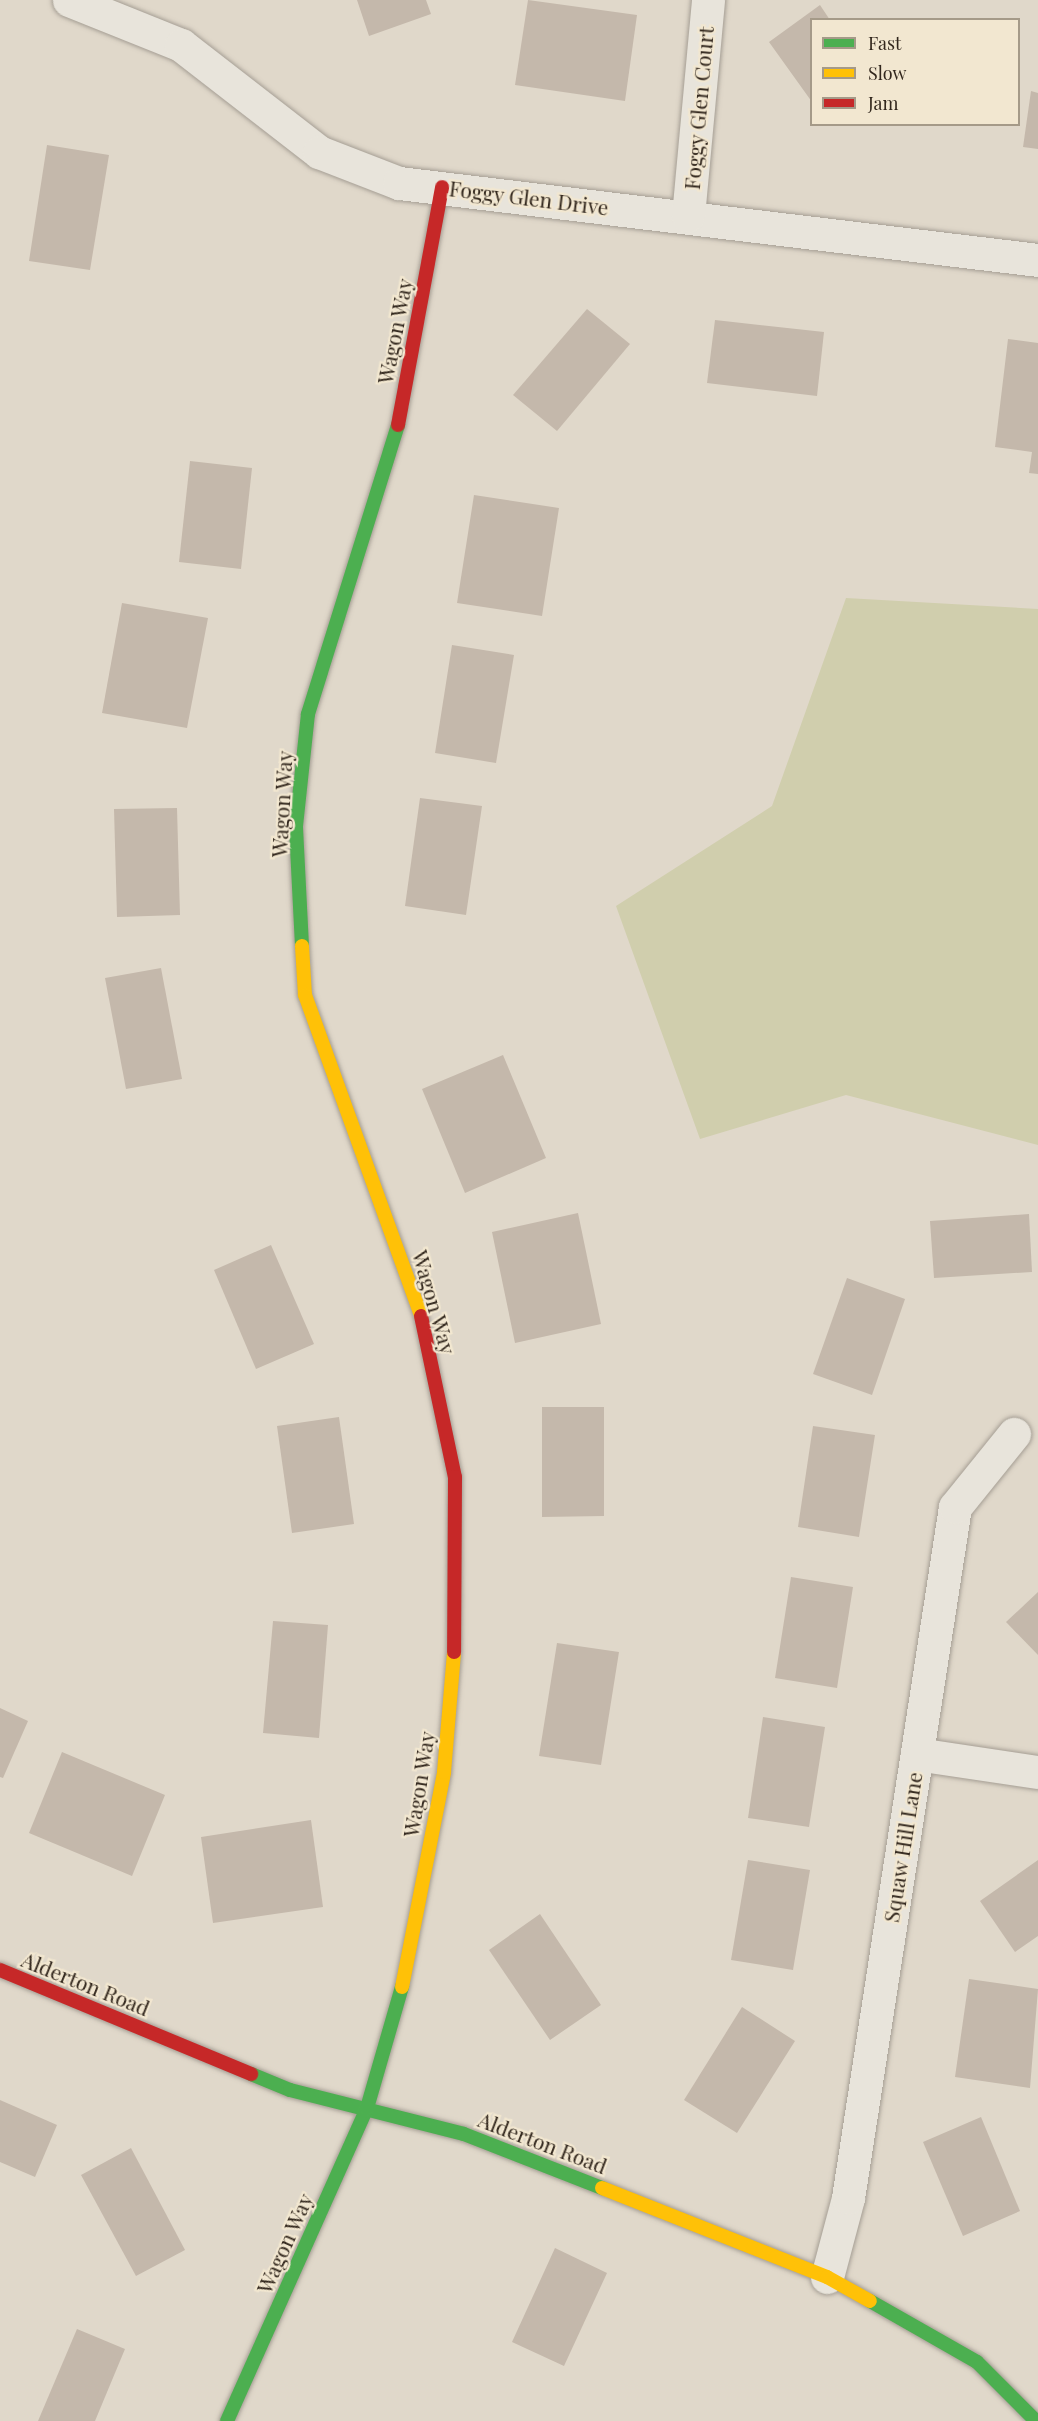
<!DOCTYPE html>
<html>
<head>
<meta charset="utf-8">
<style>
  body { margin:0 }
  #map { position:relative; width:1038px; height:2421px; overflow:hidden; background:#e0d8ca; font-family:"Playfair Display",serif }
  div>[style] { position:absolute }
  .green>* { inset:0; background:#d0cead }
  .building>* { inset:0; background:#c4b8ab }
  .roads { filter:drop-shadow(0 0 2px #a59e94) drop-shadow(0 0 2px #a59e94) }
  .street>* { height:33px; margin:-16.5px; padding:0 16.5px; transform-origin:16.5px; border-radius:16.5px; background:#e8e4db }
  .fast>* { height:14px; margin:-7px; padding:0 7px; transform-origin:7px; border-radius:7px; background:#4caf50 }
  .slow>* { height:14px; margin:-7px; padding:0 7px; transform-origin:7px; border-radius:7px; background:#ffc107 }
  .jam>* { height:14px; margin:-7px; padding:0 7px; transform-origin:7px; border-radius:7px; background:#c62828 }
  span { translate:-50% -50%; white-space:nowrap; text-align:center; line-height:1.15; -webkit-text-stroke:4.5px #f2e7d0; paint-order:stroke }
  .street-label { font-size:21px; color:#32271d }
  .legend { position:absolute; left:810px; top:18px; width:210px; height:108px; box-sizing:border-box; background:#f2e7d0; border:2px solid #a59a88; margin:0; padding:8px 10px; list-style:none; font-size:18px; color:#32271d }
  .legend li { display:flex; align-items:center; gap:12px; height:30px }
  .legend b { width:30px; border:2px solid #a59a88 }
</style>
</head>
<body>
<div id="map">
  <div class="green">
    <i style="clip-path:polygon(846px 598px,1038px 609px,1038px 1145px,846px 1095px,700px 1139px,616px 906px,772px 806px)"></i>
  </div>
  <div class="building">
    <i style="clip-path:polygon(357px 0,426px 0,431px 14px,369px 36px)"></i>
    <i style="clip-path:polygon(528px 0,637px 15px,625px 101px,515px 85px)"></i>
    <i style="clip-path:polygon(820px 5px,830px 20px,812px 20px,812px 102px,769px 42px)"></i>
    <i style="clip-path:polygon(1031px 91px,1038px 93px,1038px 149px,1023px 147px)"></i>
    <i style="clip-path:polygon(47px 145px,109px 155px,90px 270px,29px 261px)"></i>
    <i style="clip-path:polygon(587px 309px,630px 344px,557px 431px,513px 395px)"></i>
    <i style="clip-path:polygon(715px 320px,824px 332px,817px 396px,707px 383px)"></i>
    <i style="clip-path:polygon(1008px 339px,1038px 343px,1038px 474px,1029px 473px,1032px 452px,995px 447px)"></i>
    <i style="clip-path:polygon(190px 461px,252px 468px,241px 569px,179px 562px)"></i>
    <i style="clip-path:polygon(474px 495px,559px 508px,542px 616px,457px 603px)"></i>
    <i style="clip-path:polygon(122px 603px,208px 618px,187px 728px,102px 713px)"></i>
    <i style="clip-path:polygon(452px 645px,514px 655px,496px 763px,435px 753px)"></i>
    <i style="clip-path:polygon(420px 798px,482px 806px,466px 915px,405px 906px)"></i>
    <i style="clip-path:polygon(177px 808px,180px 915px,117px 917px,114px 809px)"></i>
    <i style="clip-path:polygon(161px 968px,182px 1079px,126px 1089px,105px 978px)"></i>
    <i style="clip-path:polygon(503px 1055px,546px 1158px,465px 1193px,422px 1089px)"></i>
    <i style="clip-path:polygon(578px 1213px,601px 1324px,515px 1343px,492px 1232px)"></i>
    <i style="clip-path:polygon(1029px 1214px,1032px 1272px,934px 1278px,930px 1221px)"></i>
    <i style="clip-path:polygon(271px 1245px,314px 1344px,256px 1369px,214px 1270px)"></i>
    <i style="clip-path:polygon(847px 1278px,905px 1299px,872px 1395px,813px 1374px)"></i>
    <i style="clip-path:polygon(542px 1407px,604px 1407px,604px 1516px,542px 1517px)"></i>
    <i style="clip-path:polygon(339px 1417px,354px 1524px,292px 1533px,277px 1426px)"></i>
    <i style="clip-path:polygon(813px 1426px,875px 1435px,859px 1537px,798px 1527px)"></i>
    <i style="clip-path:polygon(791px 1577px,853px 1587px,837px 1688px,775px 1678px)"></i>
    <i style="clip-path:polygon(1038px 1592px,1038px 1655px,1006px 1622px)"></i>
    <i style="clip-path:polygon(273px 1621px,328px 1625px,319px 1738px,263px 1733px)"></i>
    <i style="clip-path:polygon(557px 1643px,619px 1652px,601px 1765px,539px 1756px)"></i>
    <i style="clip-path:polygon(0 1708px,28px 1721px,3px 1778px,0 1777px)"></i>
    <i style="clip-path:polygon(763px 1717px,825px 1727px,809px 1827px,748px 1818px)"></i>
    <i style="clip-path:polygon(62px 1752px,165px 1795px,132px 1876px,29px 1833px)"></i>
    <i style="clip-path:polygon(311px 1820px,323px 1907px,213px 1923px,201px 1837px)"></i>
    <i style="clip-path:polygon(748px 1860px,810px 1870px,793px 1970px,731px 1960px)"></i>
    <i style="clip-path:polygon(1038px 1860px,1038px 1936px,1015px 1952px,980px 1901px)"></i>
    <i style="clip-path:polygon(540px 1914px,601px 2005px,550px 2040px,489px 1950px)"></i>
    <i style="clip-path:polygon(969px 1979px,1038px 1989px,1030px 2088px,955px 2077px)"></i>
    <i style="clip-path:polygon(742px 2007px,795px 2041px,737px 2133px,684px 2100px)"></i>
    <i style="clip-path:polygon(0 2100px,57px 2125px,35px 2177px,0 2162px)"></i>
    <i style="clip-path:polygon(981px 2117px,1020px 2211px,963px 2236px,923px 2142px)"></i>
    <i style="clip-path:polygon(131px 2148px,185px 2250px,136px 2276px,81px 2175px)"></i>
    <i style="clip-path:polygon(555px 2248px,607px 2273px,564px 2366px,512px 2342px)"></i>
    <i style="clip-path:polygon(77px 2329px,125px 2349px,95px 2421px,38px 2421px)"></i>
  </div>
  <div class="roads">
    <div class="street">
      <i style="left:69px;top:0;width:121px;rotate:21.9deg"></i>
      <i style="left:181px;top:45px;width:175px;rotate:37.8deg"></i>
      <i style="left:319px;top:152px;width:86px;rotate:21.2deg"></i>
      <i style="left:399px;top:183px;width:644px;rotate:6.87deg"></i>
      <i style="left:688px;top:216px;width:217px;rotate:-84.7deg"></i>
      <i style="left:917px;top:1754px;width:122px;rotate:8.5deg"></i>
      <i style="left:827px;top:2277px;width:82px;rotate:-75.1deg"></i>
      <i style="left:848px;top:2198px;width:699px;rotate:-81.2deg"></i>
      <i style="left:955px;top:1507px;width:94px;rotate:-51.1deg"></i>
    </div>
    <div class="fast">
      <i style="left:302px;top:946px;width:120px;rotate:-92.9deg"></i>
      <i style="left:296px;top:826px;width:113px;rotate:-83.9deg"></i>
      <i style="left:308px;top:714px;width:303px;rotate:-72.7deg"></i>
      <i style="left:251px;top:2074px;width:42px;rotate:22.3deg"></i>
      <i style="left:290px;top:2090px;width:179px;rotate:14.2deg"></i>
      <i style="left:464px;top:2134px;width:148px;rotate:21.4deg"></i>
      <i style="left:870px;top:2301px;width:123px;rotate:29.7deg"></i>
      <i style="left:977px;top:2362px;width:83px;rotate:45deg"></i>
      <i style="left:227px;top:2421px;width:343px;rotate:-65.9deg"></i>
      <i style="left:367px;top:2108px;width:126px;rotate:-73.9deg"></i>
    </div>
    <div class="slow">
      <i style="left:302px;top:946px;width:49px;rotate:86.5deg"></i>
      <i style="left:305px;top:995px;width:341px;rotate:70.1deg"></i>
      <i style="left:402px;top:1987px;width:219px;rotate:-78.9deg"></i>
      <i style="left:444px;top:1772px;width:120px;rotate:-85.2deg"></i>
      <i style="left:602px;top:2188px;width:242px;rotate:21.6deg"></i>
      <i style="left:827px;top:2277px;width:49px;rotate:29.2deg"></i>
    </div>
    <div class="jam">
      <i style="left:398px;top:425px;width:242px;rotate:-79.5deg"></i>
      <i style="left:421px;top:1316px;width:165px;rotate:78.1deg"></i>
      <i style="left:455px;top:1477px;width:175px;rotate:90.3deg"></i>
      <i style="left:0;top:1970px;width:272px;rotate:22.5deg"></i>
    </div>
  </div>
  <div class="street-label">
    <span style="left:698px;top:108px;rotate:-85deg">Foggy Glen Court</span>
    <span style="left:529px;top:197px;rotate:7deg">Foggy Glen Drive</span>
    <span style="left:394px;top:331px;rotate:-79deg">Wagon Way</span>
    <span style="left:281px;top:804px;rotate:-87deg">Wagon Way</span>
    <span style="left:435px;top:1302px;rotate:74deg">Wagon Way</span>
    <span style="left:418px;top:1784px;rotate:-81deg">Wagon Way</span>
    <span style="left:902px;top:1847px;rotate:-81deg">Squaw Hill Lane</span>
    <span style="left:86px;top:1983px;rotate:22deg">Alderton Road</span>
    <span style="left:543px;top:2142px;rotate:21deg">Alderton Road</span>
    <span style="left:284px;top:2243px;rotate:-66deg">Wagon Way</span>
  </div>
  <ul class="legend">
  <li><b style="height:8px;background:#4caf50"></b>Fast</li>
  <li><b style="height:8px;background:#ffc107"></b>Slow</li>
  <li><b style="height:8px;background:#c62828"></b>Jam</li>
  </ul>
</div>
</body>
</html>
